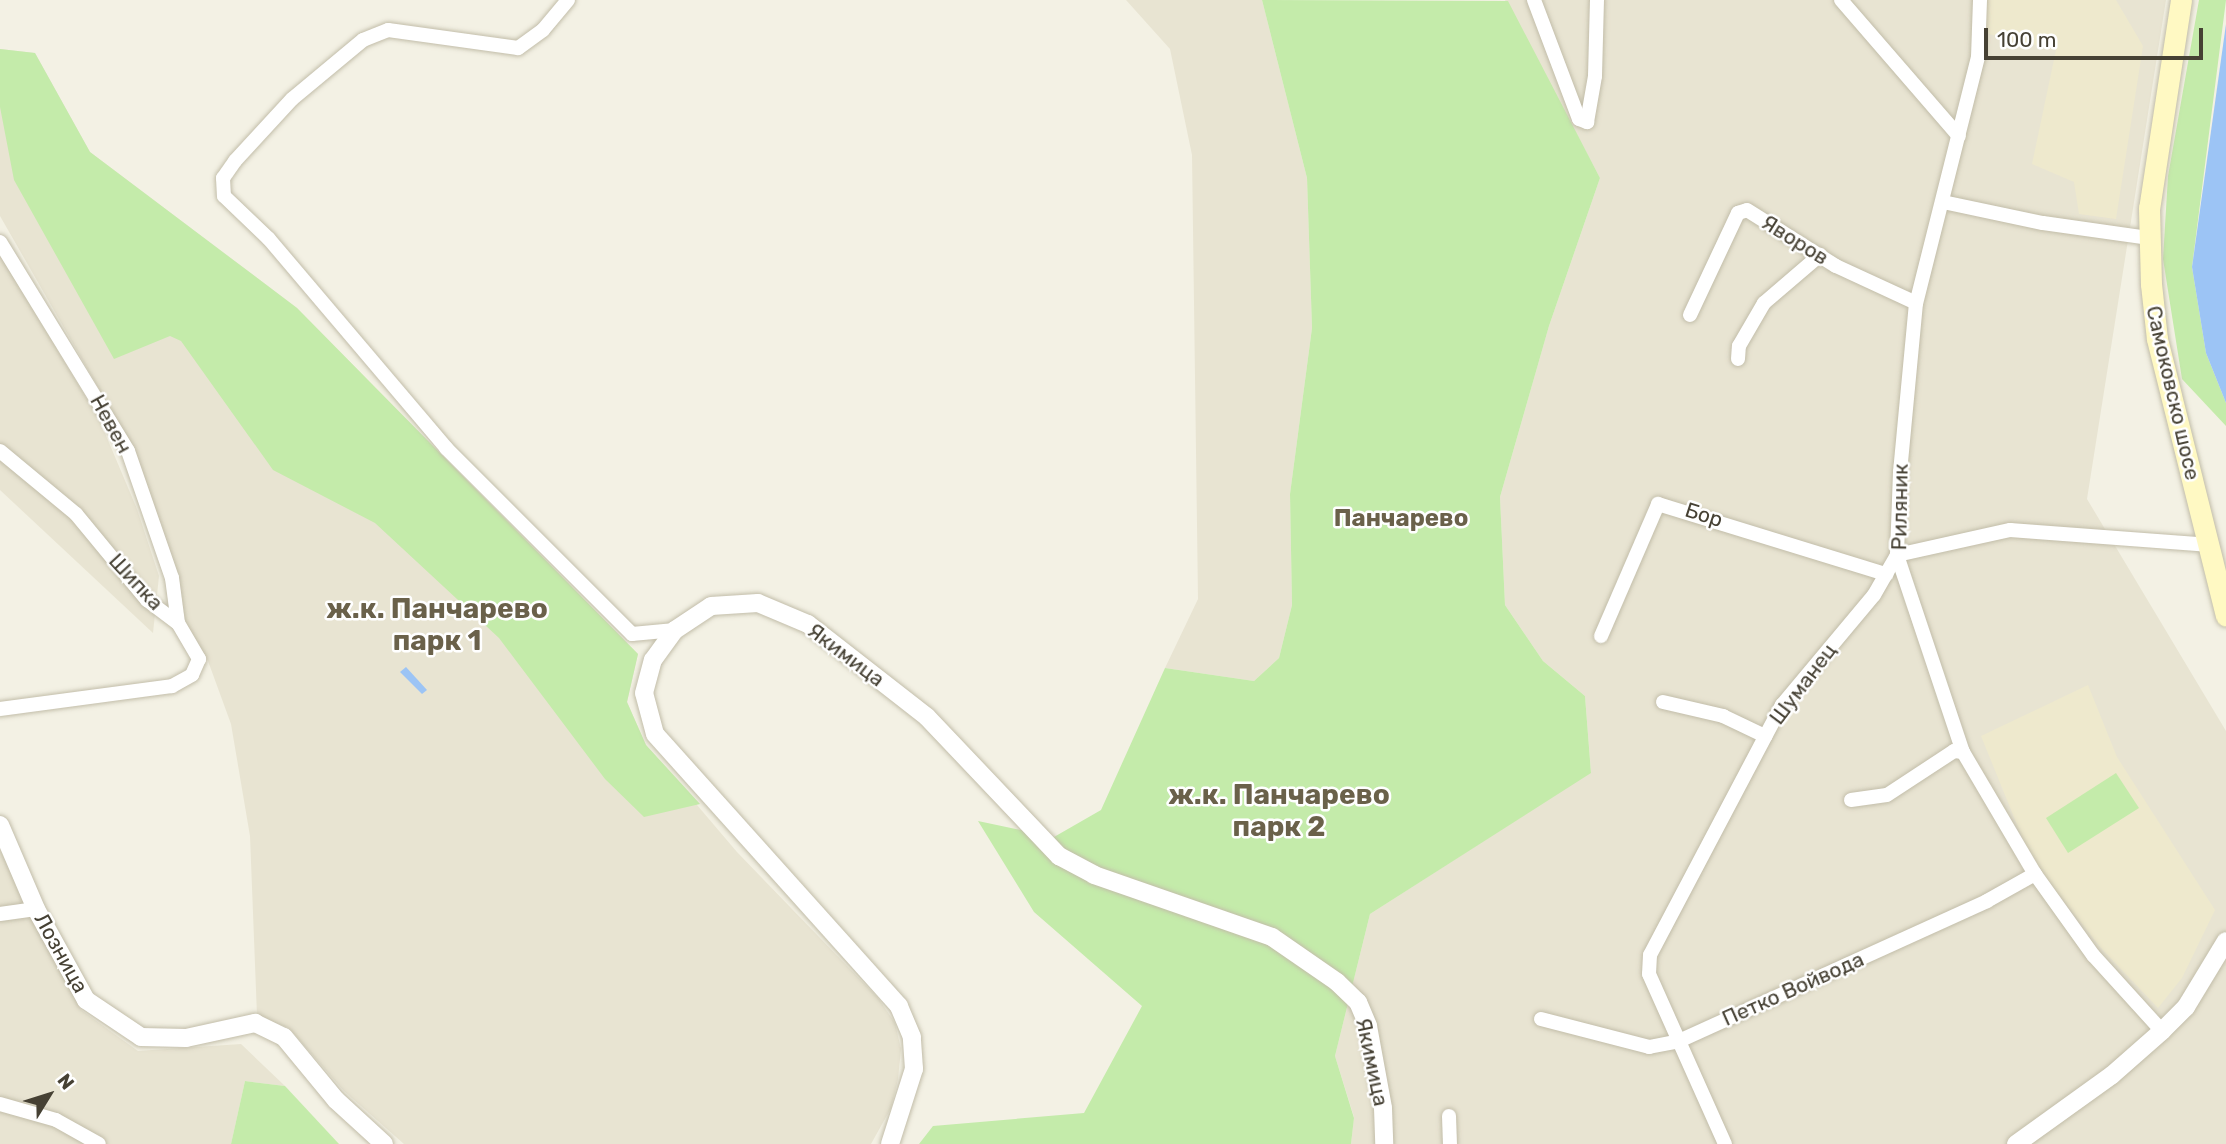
<!DOCTYPE html>
<html>
<head>
<meta charset="utf-8">
<style>
  body { margin:0 }
  #map { position:relative; width:2226px; height:1144px; overflow:hidden; background:#f3f1e4; font-family:Rubik,sans-serif }
  div>[style] { position:absolute }
  .residential>* { inset:0; background:#e8e4d2 }
  .education>* { inset:0; background:#eee9cd }
  .green>* { inset:0; background:#c4ebaa }
  .water>* { inset:0; background:#9cc4f5 }
  .roads { filter:drop-shadow(0 0 2px #c2bda9) drop-shadow(0 0 2px #c2bda9) }
  .minor>* { height:14px; margin:-7px; padding:0 7px; transform-origin:7px; border-radius:7px; background:#fff }
  .tertiary>* { height:18px; margin:-9px; padding:0 9px; transform-origin:9px; border-radius:9px; background:#fff }
  .secondary>* { height:21px; margin:-10.5px; padding:0 10.5px; transform-origin:10.5px; border-radius:10.5px; background:#fff9c3 }
  span { translate:-50% -50%; white-space:nowrap; text-align:center; line-height:1.15; -webkit-text-stroke:5px #fff; paint-order:stroke }
  .street-label { font-size:21px; color:#464134 }
  .quarter-label { font-size:24px; color:#6a614a; font-weight:700 }
  .district-label { font-size:28px; color:#6a614a; font-weight:700 }
  .north { position:absolute; left:14px; top:1060px; width:70px; height:70px; -webkit-text-stroke:5px #fff; paint-order:stroke; rotate:52deg; font-size:19px; font-weight:700; line-height:28px; text-align:center; color:#464134 }
  .north::after { content:''; display:block; margin:auto; width:24px; height:32px; background:#464134; clip-path:polygon(50% 0,100% 100%,50% 72%,0 100%) }
  .scale { position:absolute; left:1984px; top:28px; width:219px; height:32px; box-sizing:border-box; border:4px solid #464134; border-top:0; padding-left:9px; font-size:21px; line-height:24px; white-space:nowrap; color:#464134; -webkit-text-stroke:5px #fff; paint-order:stroke }
</style>
</head>
<body>
<div id="map">
  <div class="residential">
    <i style="clip-path:polygon(1126px 0,1262px 0,1307px 178px,1312px 328px,1290px 494px,1292px 605px,1279px 658px,1254px 681px,1165px 668px,1198px 599px,1192px 155px,1170px 49px)"></i>
    <i style="clip-path:polygon(1505px 0,2166px 0,2087px 499px,2226px 731px,2226px 1144px,1351px 1144px,1354px 1117px,1335px 1056px,1370px 914px,1591px 772px,1585px 696px,1543px 661px,1505px 605px,1500px 497px,1549px 326px,1600px 178px)"></i>
    <i style="clip-path:polygon(0 49px,35px 53px,90px 152px,297px 308px,638px 654px,627px 702px,646px 745px,737px 852px,878px 998px,895px 1023px,901px 1049px,898px 1079px,891px 1108px,871px 1144px,404px 1144px,344px 1091px,289px 1028px,257px 1016px,250px 836px,231px 724px,208px 661px,184px 621px,134px 450px,0 216px)"></i>
    <i style="clip-path:polygon(0 255px,99px 419px,137px 509px,159px 576px,153px 633px,0 490px)"></i>
    <i style="clip-path:polygon(0 850px,81px 1010px,138px 1051px,241px 1044px,285px 1086px,245px 1081px,231px 1144px,0 1144px)"></i>
  </div>
  <div class="education">
    <i style="clip-path:polygon(1986px 0,2116px 0,2143px 46px,2116px 219px,2079px 214px,2074px 182px,2032px 164px,2056px 50px,1985px 33px)"></i>
    <i style="clip-path:polygon(2088px 685px,2117px 757px,2215px 910px,2182px 978px,2158px 1008px,2101px 948px,2031px 859px,1981px 736px)"></i>
  </div>
  <div class="green">
    <i style="clip-path:polygon(1262px 0,1508px 1px,1600px 178px,1549px 326px,1500px 497px,1505px 605px,1543px 661px,1585px 696px,1591px 773px,1370px 914px,1335px 1056px,1354px 1118px,1351px 1144px,919px 1144px,933px 1126px,1084px 1113px,1142px 1006px,1034px 912px,978px 821px,1054px 837px,1101px 810px,1165px 668px,1254px 681px,1279px 658px,1292px 605px,1290px 494px,1312px 328px,1307px 178px)"></i>
    <i style="clip-path:polygon(2199px 0,2226px 0,2192px 267px,2206px 353px,2226px 403px,2226px 426px,2182px 379px,2163px 259px,2168px 176px)"></i>
    <i style="clip-path:polygon(0 49px,35px 53px,90px 152px,297px 308px,638px 654px,627px 702px,646px 745px,700px 804px,644px 817px,605px 779px,499px 638px,375px 523px,273px 470px,181px 341px,170px 336px,114px 359px,14px 180px,0 107px)"></i>
    <i style="clip-path:polygon(2116px 773px,2139px 808px,2068px 853px,2046px 818px)"></i>
    <i style="clip-path:polygon(245px 1081px,285px 1086px,339px 1144px,231px 1144px)"></i>
  </div>
  <div class="water">
    <i style="clip-path:polygon(2226px 24px,2226px 403px,2206px 353px,2192px 267px)"></i>
    <i style="clip-path:polygon(406px 667px,427px 690px,422px 694px,400px 672px)"></i>
  </div>
  <div class="roads">
    <div class="minor">
      <i style="left:568px;top:0;width:39px;rotate:130deg"></i>
      <i style="left:543px;top:30px;width:31px;rotate:144deg"></i>
      <i style="left:518px;top:48px;width:131px;rotate:-172.1deg"></i>
      <i style="left:388px;top:30px;width:27px;rotate:158deg"></i>
      <i style="left:363px;top:40px;width:92px;rotate:140.3deg"></i>
      <i style="left:292px;top:99px;width:84px;rotate:132.6deg"></i>
      <i style="left:235px;top:161px;width:21px;rotate:125deg"></i>
      <i style="left:223px;top:178px;width:18px;rotate:87deg"></i>
      <i style="left:224px;top:196px;width:62px;rotate:43.7deg"></i>
      <i style="left:269px;top:239px;width:274px;rotate:49.7deg"></i>
      <i style="left:446px;top:448px;width:263px;rotate:45deg"></i>
      <i style="left:632px;top:634px;width:43px;rotate:-5.3deg"></i>
      <i style="left:1534px;top:0;width:127px;rotate:69.3deg"></i>
      <i style="left:1579px;top:119px;width:9px;rotate:21deg"></i>
      <i style="left:1587px;top:122px;width:47px;rotate:-80.1deg"></i>
      <i style="left:1595px;top:76px;width:76px;rotate:-88.5deg"></i>
      <i style="left:1841px;top:0;width:180px;rotate:49.1deg"></i>
      <i style="left:1980px;top:0;width:57px;rotate:92deg"></i>
      <i style="left:1978px;top:57px;width:254px;rotate:104.1deg"></i>
      <i style="left:1916px;top:303px;width:170px;rotate:95.4deg"></i>
      <i style="left:1900px;top:472px;width:83px;rotate:92.1deg"></i>
      <i style="left:1897px;top:555px;width:208px;rotate:71.5deg"></i>
      <i style="left:1963px;top:752px;width:142px;rotate:59.5deg"></i>
      <i style="left:2035px;top:874px;width:100px;rotate:54.4deg"></i>
      <i style="left:2093px;top:955px;width:103px;rotate:47.8deg"></i>
      <i style="left:1943px;top:202px;width:102px;rotate:11.9deg"></i>
      <i style="left:2043px;top:223px;width:106px;rotate:8.1deg"></i>
      <i style="left:0;top:242px;width:245px;rotate:58.5deg"></i>
      <i style="left:128px;top:451px;width:134px;rotate:70.9deg"></i>
      <i style="left:172px;top:578px;width:45px;rotate:82.4deg"></i>
      <i style="left:1690px;top:315px;width:113px;rotate:-64.8deg"></i>
      <i style="left:1738px;top:213px;width:9px;rotate:-18deg"></i>
      <i style="left:1747px;top:210px;width:105px;rotate:32.2deg"></i>
      <i style="left:1836px;top:266px;width:88px;rotate:24.8deg"></i>
      <i style="left:1738px;top:359px;width:13px;rotate:-86deg"></i>
      <i style="left:1739px;top:346px;width:50px;rotate:-59.8deg"></i>
      <i style="left:1764px;top:303px;width:74px;rotate:-40.6deg"></i>
      <i style="left:0;top:451px;width:99px;rotate:39.7deg"></i>
      <i style="left:76px;top:514px;width:112px;rotate:50.5deg"></i>
      <i style="left:147px;top:600px;width:39px;rotate:37deg"></i>
      <i style="left:178px;top:623px;width:42px;rotate:59.7deg"></i>
      <i style="left:199px;top:659px;width:17px;rotate:114deg"></i>
      <i style="left:192px;top:675px;width:23px;rotate:151deg"></i>
      <i style="left:172px;top:686px;width:174px;rotate:172.4deg"></i>
      <i style="left:1601px;top:636px;width:144px;rotate:-66.6deg"></i>
      <i style="left:1658px;top:504px;width:239px;rotate:17.1deg"></i>
      <i style="left:1663px;top:702px;width:62px;rotate:13.1deg"></i>
      <i style="left:1723px;top:716px;width:47px;rotate:25.5deg"></i>
      <i style="left:1851px;top:800px;width:36px;rotate:-8deg"></i>
      <i style="left:1887px;top:795px;width:80px;rotate:-33.3deg"></i>
      <i style="left:1954px;top:751px;width:9px;rotate:6deg"></i>
      <i style="left:0;top:914px;width:36px;rotate:-8deg"></i>
      <i style="left:1541px;top:1019px;width:112px;rotate:14.5deg"></i>
      <i style="left:1649px;top:1047px;width:31px;rotate:-11deg"></i>
      <i style="left:1679px;top:1041px;width:338px;rotate:-24.4deg"></i>
      <i style="left:1987px;top:901px;width:55px;rotate:-29.4deg"></i>
      <i style="left:0;top:1104px;width:58px;rotate:15.9deg"></i>
      <i style="left:56px;top:1120px;width:49px;rotate:29.2deg"></i>
      <i style="left:1449px;top:1116px;width:28px;rotate:88deg"></i>
      <i style="left:1725px;top:1144px;width:186px;rotate:-114.1deg"></i>
      <i style="left:1649px;top:974px;width:19px;rotate:-87deg"></i>
      <i style="left:1650px;top:955px;width:283px;rotate:-62.2deg"></i>
      <i style="left:1782px;top:705px;width:143px;rotate:-50.1deg"></i>
      <i style="left:1874px;top:595px;width:46px;rotate:-60.1deg"></i>
      <i style="left:1897px;top:555px;width:116px;rotate:-12.5deg"></i>
      <i style="left:2010px;top:530px;width:201px;rotate:4.3deg"></i>
    </div>
    <div class="tertiary">
      <i style="left:0;top:825px;width:91px;rotate:66.8deg"></i>
      <i style="left:36px;top:909px;width:104px;rotate:61.2deg"></i>
      <i style="left:86px;top:1000px;width:66px;rotate:33.9deg"></i>
      <i style="left:141px;top:1037px;width:45px;rotate:1.3deg"></i>
      <i style="left:186px;top:1038px;width:71px;rotate:-12.3deg"></i>
      <i style="left:255px;top:1023px;width:32px;rotate:26deg"></i>
      <i style="left:284px;top:1037px;width:82px;rotate:50.5deg"></i>
      <i style="left:336px;top:1100px;width:65px;rotate:42.5deg"></i>
      <i style="left:890px;top:1144px;width:79px;rotate:-72.3deg"></i>
      <i style="left:914px;top:1069px;width:32px;rotate:-94deg"></i>
      <i style="left:912px;top:1037px;width:34px;rotate:-113deg"></i>
      <i style="left:899px;top:1006px;width:365px;rotate:-131.9deg"></i>
      <i style="left:655px;top:734px;width:42px;rotate:-105deg"></i>
      <i style="left:644px;top:693px;width:34px;rotate:-75deg"></i>
      <i style="left:653px;top:660px;width:37px;rotate:-54deg"></i>
      <i style="left:675px;top:630px;width:43px;rotate:-33.7deg"></i>
      <i style="left:711px;top:606px;width:47px;rotate:-3.7deg"></i>
      <i style="left:758px;top:603px;width:54px;rotate:22.8deg"></i>
      <i style="left:808px;top:624px;width:151px;rotate:38deg"></i>
      <i style="left:927px;top:717px;width:192px;rotate:46.5deg"></i>
      <i style="left:1059px;top:856px;width:40px;rotate:28deg"></i>
      <i style="left:1094px;top:875px;width:188px;rotate:19.2deg"></i>
      <i style="left:1272px;top:937px;width:79px;rotate:34.7deg"></i>
      <i style="left:1337px;top:982px;width:29px;rotate:44deg"></i>
      <i style="left:1358px;top:1002px;width:26px;rotate:67deg"></i>
      <i style="left:1368px;top:1026px;width:83px;rotate:79.6deg"></i>
      <i style="left:1383px;top:1108px;width:36px;rotate:88deg"></i>
      <i style="left:2016px;top:1144px;width:118px;rotate:-35.7deg"></i>
      <i style="left:2112px;top:1075px;width:67px;rotate:-41.3deg"></i>
      <i style="left:2162px;top:1031px;width:34px;rotate:-45deg"></i>
      <i style="left:2186px;top:1007px;width:77px;rotate:-58.8deg"></i>
    </div>
    <div class="secondary">
      <i style="left:2181px;top:0;width:210px;rotate:98.7deg"></i>
      <i style="left:2149px;top:208px;width:76px;rotate:88.5deg"></i>
      <i style="left:2151px;top:284px;width:55px;rotate:83.8deg"></i>
      <i style="left:2157px;top:339px;width:285px;rotate:76deg"></i>
    </div>
  </div>
  <div class="street-label">
    <span style="left:1795px;top:240px;rotate:32deg">Яворов</span>
    <span style="left:2173px;top:393px;rotate:77deg">Самоковско шосе</span>
    <span style="left:111px;top:424px;rotate:61deg">Невен</span>
    <span style="left:1900px;top:507px;rotate:-89deg">Риляник</span>
    <span style="left:1704px;top:515px;rotate:18deg">Бор</span>
    <span style="left:136px;top:582px;rotate:47deg">Шипка</span>
    <span style="left:846px;top:655px;rotate:37deg">Якимица</span>
    <span style="left:1803px;top:684px;rotate:-53deg">Шуманец</span>
    <span style="left:61px;top:953px;rotate:61deg">Лозница</span>
    <span style="left:1793px;top:989px;rotate:-24deg">Петко Войвода</span>
    <span style="left:1372px;top:1062px;rotate:78deg">Якимица</span>
  </div>
  <div class="quarter-label">
    <span style="left:1401px;top:519px">Панчарево</span>
  </div>
  <div class="district-label">
    <span style="left:437px;top:625px">ж.к. Панчарево<br>парк 1</span>
    <span style="left:1279px;top:811px">ж.к. Панчарево<br>парк 2</span>
  </div>
  <div class="north">N</div>
  <div class="scale">100 m</div>
</div>
</body>
</html>
